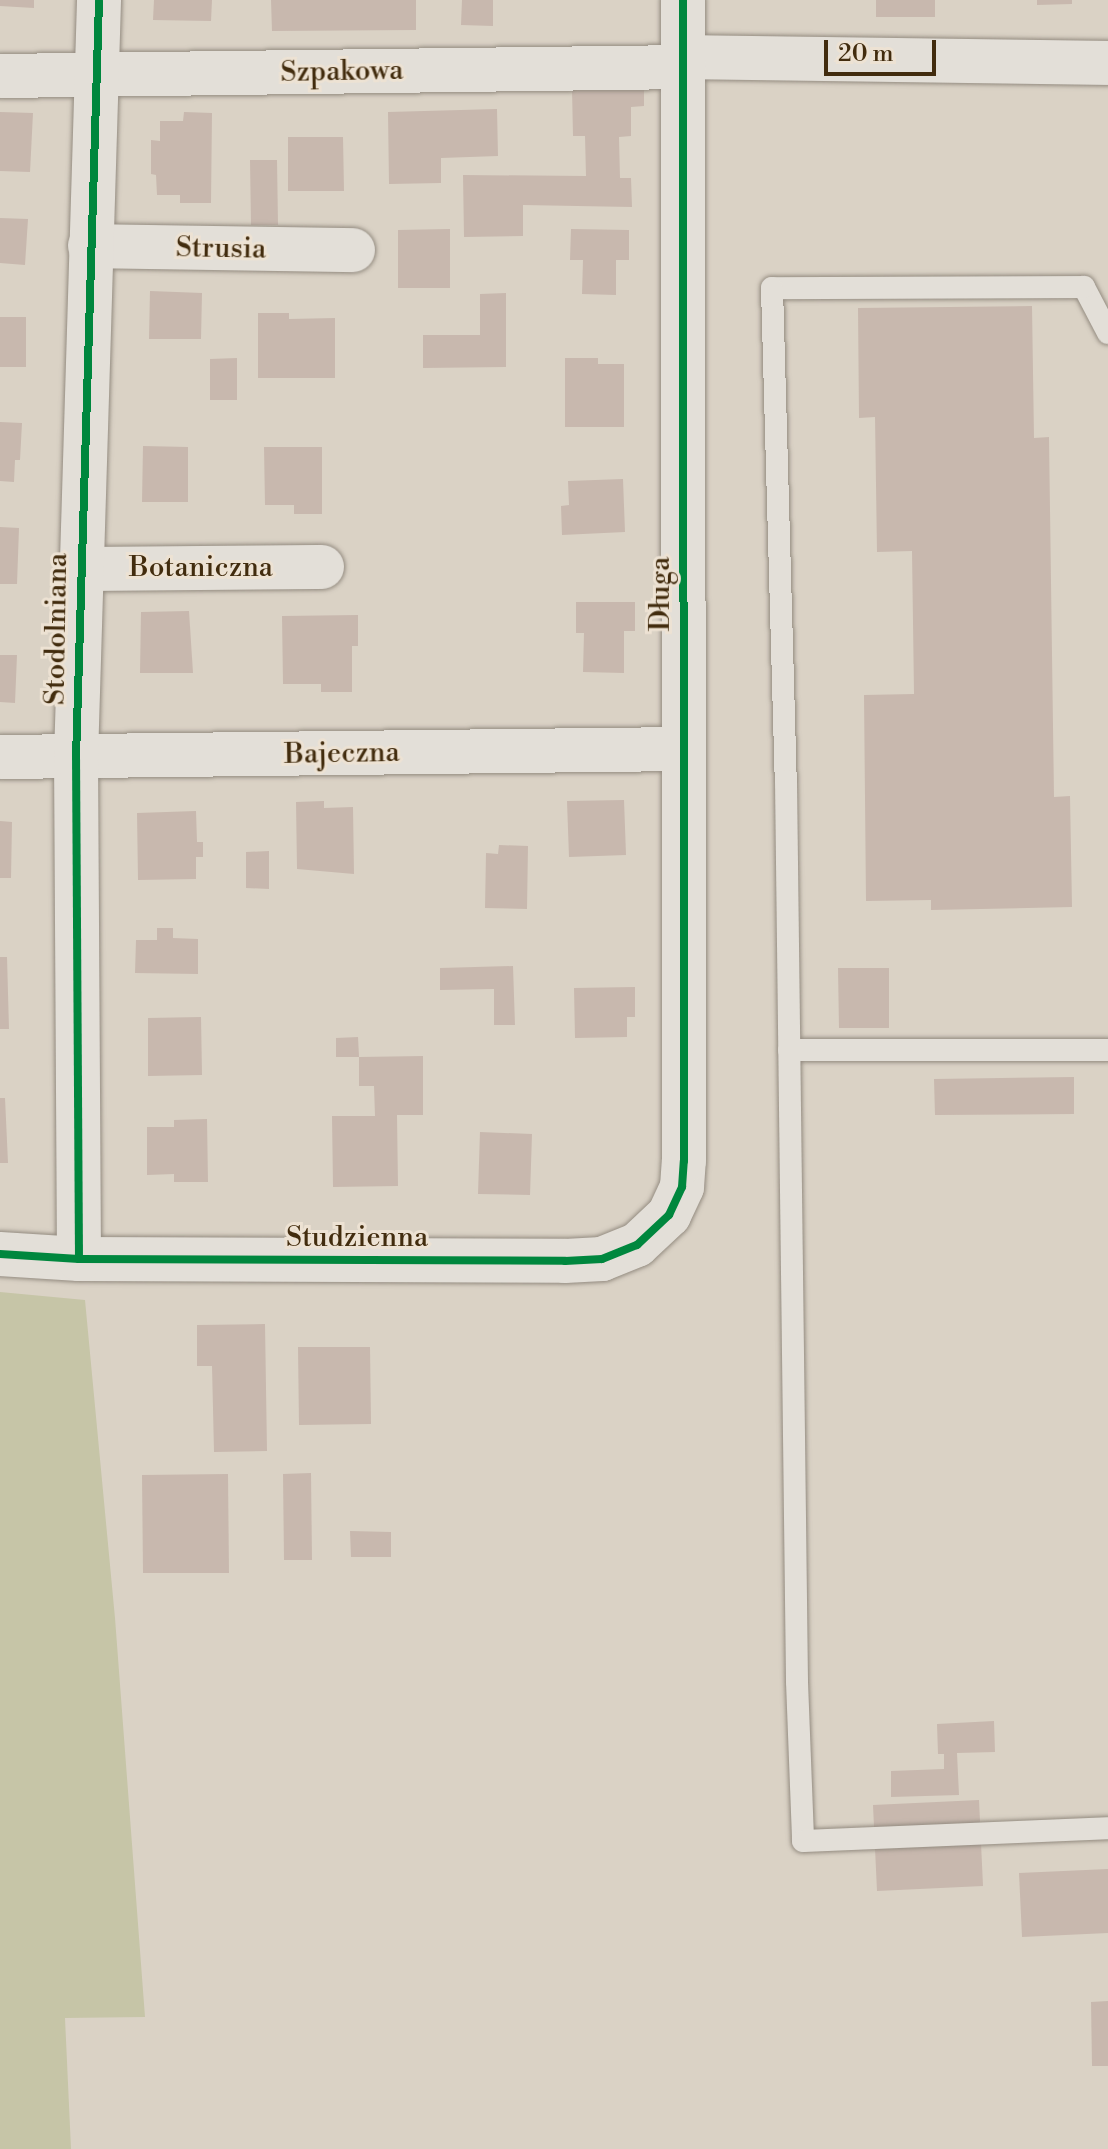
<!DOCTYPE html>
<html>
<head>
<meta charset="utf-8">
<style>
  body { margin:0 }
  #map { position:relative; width:1108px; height:2149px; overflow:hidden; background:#dad2c5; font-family:"Libre Bodoni",serif }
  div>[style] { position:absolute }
  .green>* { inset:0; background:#c6c5a7 }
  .building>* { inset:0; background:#c8b8ae }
  .roads { filter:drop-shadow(0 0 2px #948c81) drop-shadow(0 0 2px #948c81) }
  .service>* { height:22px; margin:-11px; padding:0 11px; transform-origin:11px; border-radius:11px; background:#e3dfd8 }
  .minor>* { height:44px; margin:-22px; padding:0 22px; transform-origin:22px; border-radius:22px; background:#e3dfd8 }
  .cycleway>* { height:8px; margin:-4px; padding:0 4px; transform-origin:4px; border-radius:4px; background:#00873e }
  span { translate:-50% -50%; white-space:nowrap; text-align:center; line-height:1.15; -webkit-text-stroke:6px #ede2d3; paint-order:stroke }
  .street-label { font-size:28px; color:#422c0e }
  .scale { position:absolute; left:824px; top:40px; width:112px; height:36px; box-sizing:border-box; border:4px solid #422c0e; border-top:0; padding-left:10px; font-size:24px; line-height:28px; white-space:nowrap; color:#422c0e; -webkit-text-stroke:6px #ede2d3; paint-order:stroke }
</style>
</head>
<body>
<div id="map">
  <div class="green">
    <i style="clip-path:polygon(0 1292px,85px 1300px,115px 1618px,145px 2017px,65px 2018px,71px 2149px,0 2149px)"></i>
  </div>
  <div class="building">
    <i style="clip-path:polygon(0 0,34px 0,34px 8px,0 6px)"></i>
    <i style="clip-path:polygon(154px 0,212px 0,211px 21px,153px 20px)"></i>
    <i style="clip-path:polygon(271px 0,416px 0,416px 30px,272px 31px)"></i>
    <i style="clip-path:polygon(462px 0,493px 0,493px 26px,461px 25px)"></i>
    <i style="clip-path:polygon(876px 0,935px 0,935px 17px,876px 17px)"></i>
    <i style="clip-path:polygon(1037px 0,1072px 0,1072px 4px,1037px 5px)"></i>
    <i style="clip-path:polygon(644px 87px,644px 106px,631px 107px,631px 136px,619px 137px,620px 178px,631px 178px,632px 207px,523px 205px,523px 236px,464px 237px,463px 175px,586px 176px,585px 136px,573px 136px,572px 89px)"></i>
    <i style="clip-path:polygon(497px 109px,498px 156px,441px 158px,441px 183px,389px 184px,388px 112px)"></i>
    <i style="clip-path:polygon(0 112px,33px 113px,30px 172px,0 171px)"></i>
    <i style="clip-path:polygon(184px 112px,212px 113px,211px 203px,180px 203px,180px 195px,157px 195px,156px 175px,151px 174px,151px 140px,160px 141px,160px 121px,183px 121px)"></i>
    <i style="clip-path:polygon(288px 137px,343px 137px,344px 191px,288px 191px)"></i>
    <i style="clip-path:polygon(250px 160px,277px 160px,278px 225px,251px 225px)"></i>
    <i style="clip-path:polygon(0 218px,28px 219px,25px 265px,0 263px)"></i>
    <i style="clip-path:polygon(450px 229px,450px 288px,398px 288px,398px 230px)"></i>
    <i style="clip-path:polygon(571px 229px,629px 230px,629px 260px,616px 260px,616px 295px,582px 294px,583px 260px,570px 260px)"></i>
    <i style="clip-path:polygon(150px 291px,202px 293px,201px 339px,149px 339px)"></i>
    <i style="clip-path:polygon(506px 293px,506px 367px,423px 368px,423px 335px,480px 335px,480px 294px)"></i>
    <i style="clip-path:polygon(1032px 306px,1034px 438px,1049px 437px,1054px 797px,1070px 796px,1072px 907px,931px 910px,931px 900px,866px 901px,864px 695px,914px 694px,912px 551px,877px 552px,875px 417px,859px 418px,858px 308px)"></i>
    <i style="clip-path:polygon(258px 313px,289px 313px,289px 319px,335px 318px,335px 378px,258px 378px)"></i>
    <i style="clip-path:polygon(0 317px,26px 317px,26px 367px,0 367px)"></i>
    <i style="clip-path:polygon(237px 358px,237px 400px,210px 400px,210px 359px)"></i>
    <i style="clip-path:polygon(565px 358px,598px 358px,598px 364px,624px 364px,624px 427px,565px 427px)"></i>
    <i style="clip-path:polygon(0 422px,22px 423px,20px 460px,15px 460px,14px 482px,0 481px)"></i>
    <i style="clip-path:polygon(143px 446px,188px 447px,188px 502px,142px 502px)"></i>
    <i style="clip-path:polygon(264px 447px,322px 447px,322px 514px,294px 514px,294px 505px,265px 505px)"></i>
    <i style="clip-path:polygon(623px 479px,625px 532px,562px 535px,561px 506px,569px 505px,568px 481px)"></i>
    <i style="clip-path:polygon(0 527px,19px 528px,17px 584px,0 584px)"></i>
    <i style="clip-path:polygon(576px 602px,635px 602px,635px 631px,624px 631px,624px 673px,583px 672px,584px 633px,576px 633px)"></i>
    <i style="clip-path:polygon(189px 611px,193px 673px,140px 673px,141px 612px)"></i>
    <i style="clip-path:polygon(358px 615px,358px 646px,352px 646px,352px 692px,321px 692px,321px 684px,283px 684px,282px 616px)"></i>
    <i style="clip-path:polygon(0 655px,17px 655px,15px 703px,0 702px)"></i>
    <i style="clip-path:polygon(624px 800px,626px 855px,569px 857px,567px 801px)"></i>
    <i style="clip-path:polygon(324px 801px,324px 808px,353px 807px,354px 874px,297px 869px,296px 802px)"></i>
    <i style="clip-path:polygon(196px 811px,197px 842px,203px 842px,203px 857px,196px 857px,196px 879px,138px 880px,137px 813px)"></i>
    <i style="clip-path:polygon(0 821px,12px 822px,11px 878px,0 878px)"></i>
    <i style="clip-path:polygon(499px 845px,528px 846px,527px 909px,485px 908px,486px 853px,498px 854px)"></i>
    <i style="clip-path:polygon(269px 851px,269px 889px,246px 888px,246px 852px)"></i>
    <i style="clip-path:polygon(157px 928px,173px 928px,173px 938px,198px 939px,198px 974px,135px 973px,136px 940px,157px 940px)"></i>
    <i style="clip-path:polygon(0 957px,7px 957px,9px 1029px,0 1029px)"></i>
    <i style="clip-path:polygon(513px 966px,515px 1025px,494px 1025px,494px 989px,440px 990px,440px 968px)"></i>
    <i style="clip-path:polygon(838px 968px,889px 968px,889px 1028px,839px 1028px)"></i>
    <i style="clip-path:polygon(635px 987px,635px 1017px,627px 1017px,627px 1037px,575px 1038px,574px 988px)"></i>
    <i style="clip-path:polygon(201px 1017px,202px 1075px,148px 1076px,148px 1018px)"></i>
    <i style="clip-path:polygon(358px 1037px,359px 1057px,336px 1057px,336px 1038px)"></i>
    <i style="clip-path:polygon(423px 1056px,423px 1115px,397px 1115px,398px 1186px,333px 1187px,332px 1116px,375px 1116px,374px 1086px,359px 1086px,359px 1057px)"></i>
    <i style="clip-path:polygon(1074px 1077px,1074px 1114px,935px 1115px,934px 1079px)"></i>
    <i style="clip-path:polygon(0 1098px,5px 1098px,8px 1163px,0 1163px)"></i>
    <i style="clip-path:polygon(207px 1119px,208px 1182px,174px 1182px,174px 1174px,147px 1175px,147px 1127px,174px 1127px,174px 1120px)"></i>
    <i style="clip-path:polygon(480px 1132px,532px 1134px,530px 1195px,478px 1194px)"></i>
    <i style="clip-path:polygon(265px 1324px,267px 1451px,214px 1452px,212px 1366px,197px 1366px,197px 1325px)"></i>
    <i style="clip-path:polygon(298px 1347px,370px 1347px,371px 1424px,299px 1425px)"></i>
    <i style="clip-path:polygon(311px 1473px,312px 1560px,284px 1560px,283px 1474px)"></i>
    <i style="clip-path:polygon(228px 1474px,229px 1573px,143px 1573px,142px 1475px)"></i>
    <i style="clip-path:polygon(350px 1531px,391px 1532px,391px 1557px,351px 1557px)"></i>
    <i style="clip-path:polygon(994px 1721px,995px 1752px,957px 1753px,959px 1795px,891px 1797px,891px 1771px,944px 1769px,944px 1754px,938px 1754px,937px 1724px)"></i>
    <i style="clip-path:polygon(979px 1800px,983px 1886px,877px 1891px,873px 1805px)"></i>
    <i style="clip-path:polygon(1108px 1869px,1108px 1933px,1022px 1937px,1019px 1873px)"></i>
    <i style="clip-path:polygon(1108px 2001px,1108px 2066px,1092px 2066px,1091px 2002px)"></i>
  </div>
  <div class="roads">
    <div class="service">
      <i style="left:1108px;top:333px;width:52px;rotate:-117.6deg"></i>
      <i style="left:1084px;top:287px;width:312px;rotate:179.8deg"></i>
      <i style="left:772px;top:288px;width:493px;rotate:88.4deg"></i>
      <i style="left:786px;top:781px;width:901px;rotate:89.3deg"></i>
      <i style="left:797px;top:1682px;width:159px;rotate:87.8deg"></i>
      <i style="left:803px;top:1841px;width:305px;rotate:-2.4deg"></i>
      <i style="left:789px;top:1050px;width:319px"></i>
    </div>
    <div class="minor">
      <i style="left:684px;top:57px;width:424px;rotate:0.8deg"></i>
      <i style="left:0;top:76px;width:684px;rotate:-0.75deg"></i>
      <i style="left:90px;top:246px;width:263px;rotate:0.9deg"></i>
      <i style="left:80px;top:569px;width:242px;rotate:-0.5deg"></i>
      <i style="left:0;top:757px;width:683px;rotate:-0.67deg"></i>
      <i style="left:0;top:1254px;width:79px;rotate:3.6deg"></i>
      <i style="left:79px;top:1259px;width:486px;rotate:0.2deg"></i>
      <i style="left:565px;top:1261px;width:37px;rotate:-3deg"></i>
      <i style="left:602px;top:1259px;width:38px;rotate:-22deg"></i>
      <i style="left:637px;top:1245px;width:44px;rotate:-43.2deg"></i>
      <i style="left:669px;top:1215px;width:31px;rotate:-65deg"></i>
      <i style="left:682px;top:1187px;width:26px;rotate:-86deg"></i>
      <i style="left:684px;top:1161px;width:1161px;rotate:-90.05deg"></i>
      <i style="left:79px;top:1259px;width:501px;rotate:-90.34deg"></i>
      <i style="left:76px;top:758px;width:758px;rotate:-88.26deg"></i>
    </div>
  </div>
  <div class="cycleway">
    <i style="left:0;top:1254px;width:79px;rotate:3.6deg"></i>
    <i style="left:79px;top:1259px;width:486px;rotate:0.2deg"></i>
    <i style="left:565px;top:1261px;width:37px;rotate:-3deg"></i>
    <i style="left:602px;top:1259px;width:38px;rotate:-22deg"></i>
    <i style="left:637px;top:1245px;width:44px;rotate:-43.2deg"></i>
    <i style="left:669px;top:1215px;width:31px;rotate:-65deg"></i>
    <i style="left:682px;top:1187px;width:26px;rotate:-86deg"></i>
    <i style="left:684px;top:1161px;width:1161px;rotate:-90.05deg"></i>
    <i style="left:79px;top:1259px;width:501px;rotate:-90.34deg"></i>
    <i style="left:76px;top:758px;width:758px;rotate:-88.26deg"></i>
  </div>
  <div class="street-label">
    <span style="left:342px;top:72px;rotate:-1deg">Szpakowa</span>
    <span style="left:221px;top:249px;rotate:1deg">Strusia</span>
    <span style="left:201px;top:568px">Botaniczna</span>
    <span style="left:661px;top:594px;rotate:-90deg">Długa</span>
    <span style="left:57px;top:629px;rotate:-89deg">Stodolniana</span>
    <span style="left:342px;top:754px;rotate:-1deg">Bajeczna</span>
    <span style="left:357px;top:1238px">Studzienna</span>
  </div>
  <div class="scale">20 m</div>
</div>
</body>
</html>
